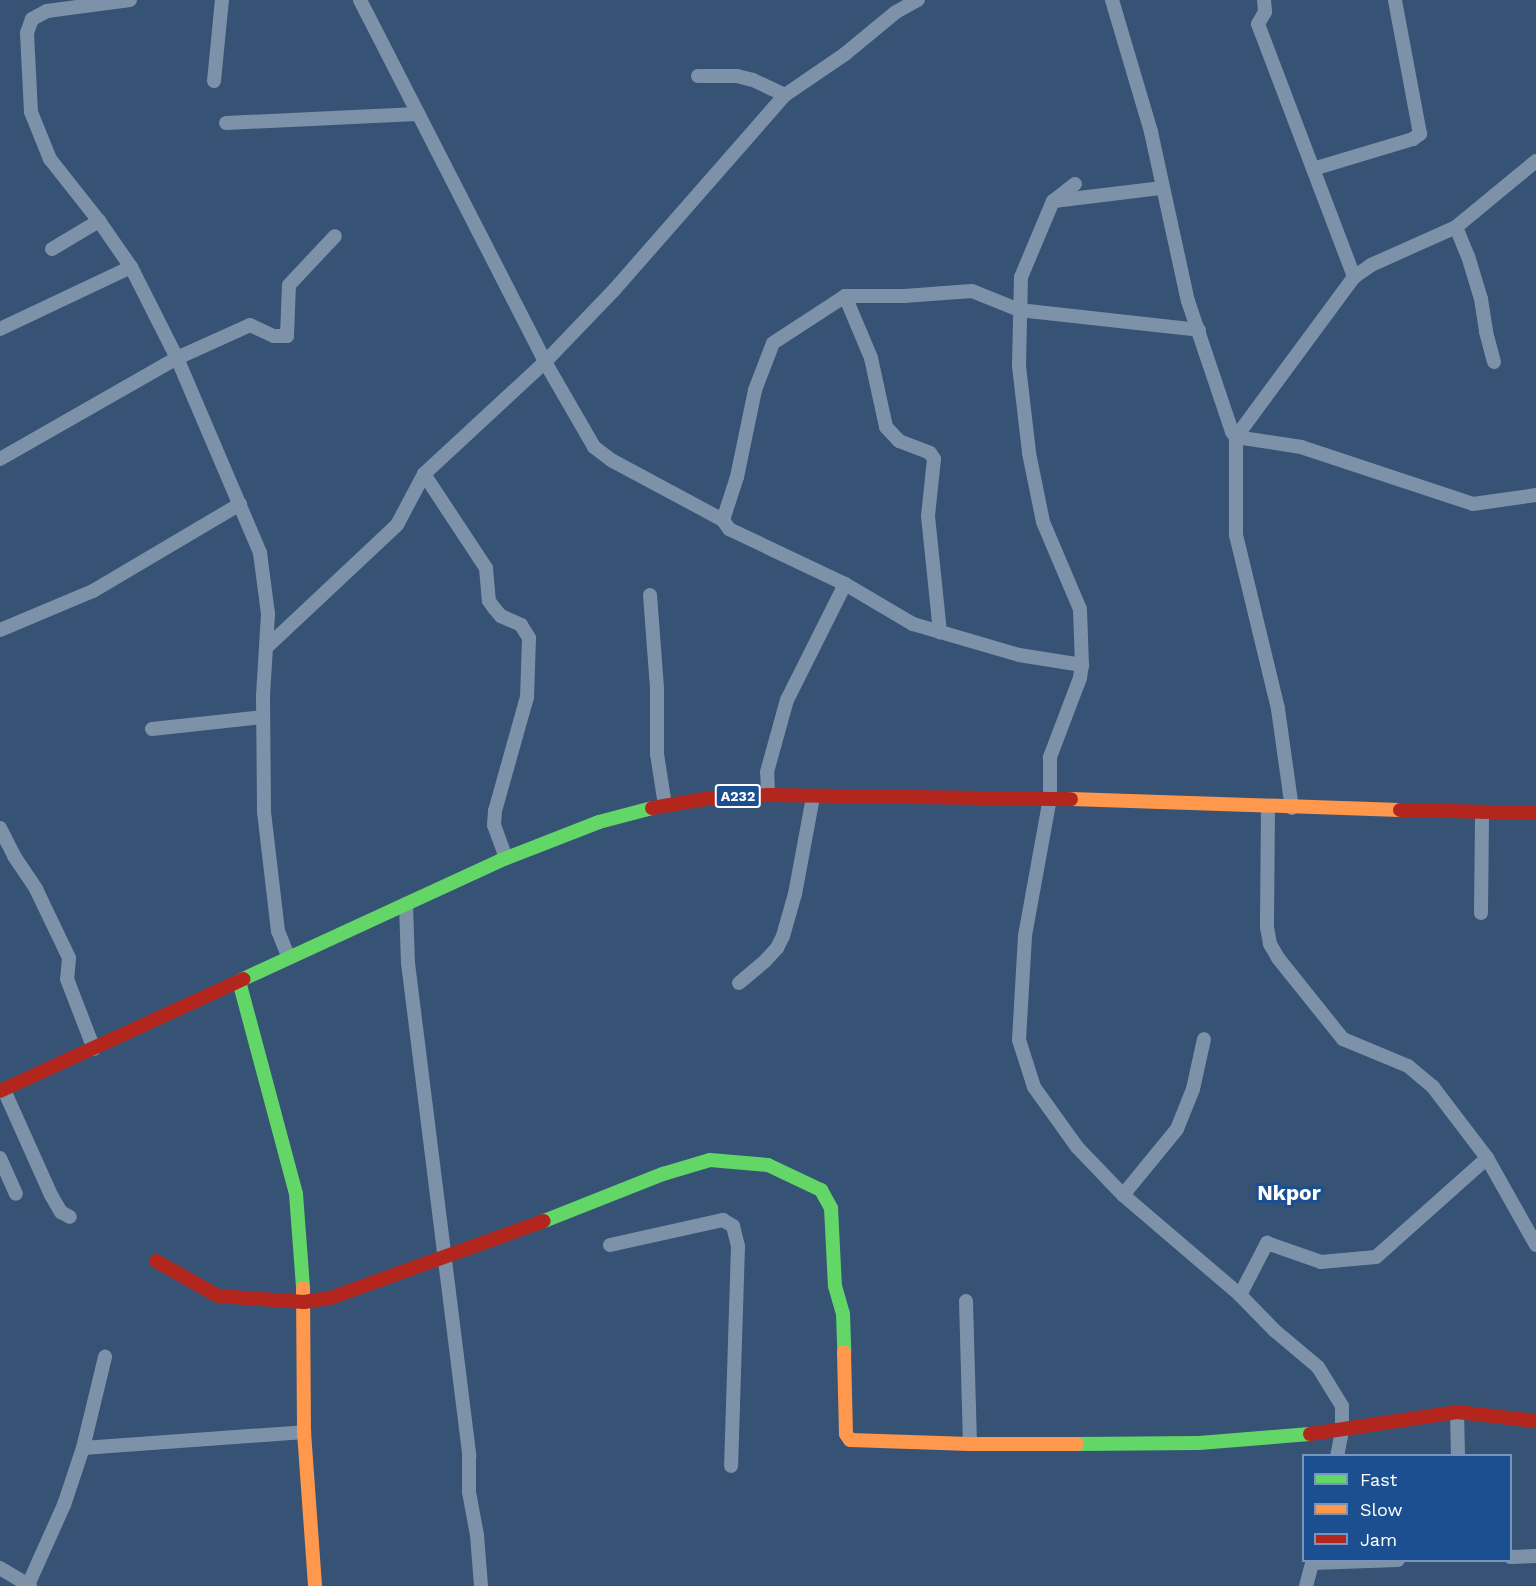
<!DOCTYPE html>
<html>
<head>
<meta charset="utf-8">
<style>
  body { margin:0 }
  #map { position:relative; width:1536px; height:1586px; overflow:hidden; background:#365274; font-family:"Work Sans",sans-serif }
  div>[style] { position:absolute }
  .street>* { height:14px; margin:-7px; padding:0 7px; transform-origin:7px; border-radius:7px; background:#7d92a8 }
  .fast>* { height:14px; margin:-7px; padding:0 7px; transform-origin:7px; border-radius:7px; background:#63d668 }
  .slow>* { height:14px; margin:-7px; padding:0 7px; transform-origin:7px; border-radius:7px; background:#ff974d }
  .jam>* { height:14px; margin:-7px; padding:0 7px; transform-origin:7px; border-radius:7px; background:#b3261e }
  span { translate:-50% -50%; white-space:nowrap; text-align:center; line-height:1.15; -webkit-text-stroke:6px #1b4f8f; paint-order:stroke }
  .shield-label span { padding:2px 4px; background:#1b4f8f; border:2px solid; border-radius:4px; -webkit-text-stroke-width:0 }
  .shield-label { font-size:14px; color:#fff; font-weight:700 }
  .district-label { font-size:21px; color:#fff; font-weight:700 }
  .legend { position:absolute; left:1302px; top:1454px; width:210px; height:108px; box-sizing:border-box; background:#1b4f8f; border:2px solid #7695bc; margin:0; padding:8px 10px; list-style:none; font-size:18px; color:#fff }
  .legend li { display:flex; align-items:center; gap:12px; height:30px }
  .legend b { width:30px; border:2px solid #7695bc }
</style>
</head>
<body>
<div id="map">
  <div class="street">
    <i style="left:130px;top:0;width:84px;rotate:172.5deg"></i>
    <i style="left:47px;top:11px;width:17px;rotate:152deg"></i>
    <i style="left:32px;top:19px;width:15px;rotate:110deg"></i>
    <i style="left:27px;top:33px;width:79px;rotate:87.1deg"></i>
    <i style="left:31px;top:112px;width:51px;rotate:68deg"></i>
    <i style="left:50px;top:159px;width:79px;rotate:51.7deg"></i>
    <i style="left:99px;top:221px;width:56px;rotate:55.2deg"></i>
    <i style="left:131px;top:267px;width:102px;rotate:63.2deg"></i>
    <i style="left:177px;top:358px;width:212px;rotate:66.9deg"></i>
    <i style="left:260px;top:553px;width:62px;rotate:82.5deg"></i>
    <i style="left:268px;top:614px;width:81px;rotate:93.5deg"></i>
    <i style="left:263px;top:695px;width:117px;rotate:89.5deg"></i>
    <i style="left:264px;top:812px;width:120px;rotate:83.3deg"></i>
    <i style="left:278px;top:931px;width:29px;rotate:68deg"></i>
    <i style="left:360px;top:0;width:407px;rotate:62.9deg"></i>
    <i style="left:545px;top:362px;width:98px;rotate:60deg"></i>
    <i style="left:594px;top:447px;width:21px;rotate:37deg"></i>
    <i style="left:611px;top:460px;width:127px;rotate:28.2deg"></i>
    <i style="left:723px;top:520px;width:11px;rotate:56deg"></i>
    <i style="left:729px;top:529px;width:128px;rotate:25.4deg"></i>
    <i style="left:845px;top:584px;width:79px;rotate:30.5deg"></i>
    <i style="left:913px;top:624px;width:110px;rotate:16.3deg"></i>
    <i style="left:1019px;top:655px;width:64px;rotate:9deg"></i>
    <i style="left:1112px;top:0;width:138px;rotate:73.5deg"></i>
    <i style="left:1151px;top:132px;width:173px;rotate:77.7deg"></i>
    <i style="left:1188px;top:301px;width:138px;rotate:71.4deg"></i>
    <i style="left:1232px;top:432px;width:6px;rotate:51deg"></i>
    <i style="left:1236px;top:437px;width:98px;rotate:90deg"></i>
    <i style="left:1236px;top:535px;width:179px;rotate:76.4deg"></i>
    <i style="left:1278px;top:709px;width:100px;rotate:82deg"></i>
    <i style="left:1264px;top:0;width:12px;rotate:85deg"></i>
    <i style="left:1265px;top:12px;width:14px;rotate:120deg"></i>
    <i style="left:1258px;top:24px;width:271px;rotate:69.2deg"></i>
    <i style="left:698px;top:76px;width:39px"></i>
    <i style="left:737px;top:76px;width:16px;rotate:14deg"></i>
    <i style="left:753px;top:80px;width:35px;rotate:25deg"></i>
    <i style="left:214px;top:81px;width:81px;rotate:-84.4deg"></i>
    <i style="left:226px;top:123px;width:191px;rotate:-2.7deg"></i>
    <i style="left:1313px;top:169px;width:104px;rotate:-16.7deg"></i>
    <i style="left:1413px;top:139px;width:9px;rotate:-36deg"></i>
    <i style="left:1420px;top:134px;width:136px;rotate:-100.6deg"></i>
    <i style="left:1075px;top:184px;width:28px;rotate:142deg"></i>
    <i style="left:1053px;top:201px;width:82px;rotate:112.8deg"></i>
    <i style="left:1021px;top:277px;width:89px;rotate:91.3deg"></i>
    <i style="left:1019px;top:366px;width:88px;rotate:83.4deg"></i>
    <i style="left:1029px;top:453px;width:70px;rotate:78.5deg"></i>
    <i style="left:1043px;top:522px;width:95px;rotate:67deg"></i>
    <i style="left:1080px;top:609px;width:56px;rotate:88deg"></i>
    <i style="left:1082px;top:665px;width:13px;rotate:99deg"></i>
    <i style="left:1080px;top:678px;width:85px;rotate:110.8deg"></i>
    <i style="left:1050px;top:757px;width:41px;rotate:90deg"></i>
    <i style="left:1050px;top:798px;width:140px;rotate:100.3deg"></i>
    <i style="left:1025px;top:936px;width:104px;rotate:93.3deg"></i>
    <i style="left:1019px;top:1040px;width:49px;rotate:72.3deg"></i>
    <i style="left:1034px;top:1087px;width:74px;rotate:54.4deg"></i>
    <i style="left:1077px;top:1147px;width:66px;rotate:46.2deg"></i>
    <i style="left:1123px;top:1195px;width:154px;rotate:40.5deg"></i>
    <i style="left:1240px;top:1295px;width:49px;rotate:45.8deg"></i>
    <i style="left:1274px;top:1330px;width:57px;rotate:40.1deg"></i>
    <i style="left:1318px;top:1367px;width:46px;rotate:58.4deg"></i>
    <i style="left:1342px;top:1406px;width:25px;rotate:90deg"></i>
    <i style="left:1342px;top:1431px;width:25px;rotate:101deg"></i>
    <i style="left:1054px;top:201px;width:109px;rotate:-6.9deg"></i>
    <i style="left:1456px;top:227px;width:31px;rotate:68deg"></i>
    <i style="left:1468px;top:256px;width:45px;rotate:73.2deg"></i>
    <i style="left:1481px;top:299px;width:33px;rotate:81deg"></i>
    <i style="left:1486px;top:332px;width:31px;rotate:75deg"></i>
    <i style="left:52px;top:249px;width:55px;rotate:-30.8deg"></i>
    <i style="left:845px;top:296px;width:67px;rotate:67.2deg"></i>
    <i style="left:871px;top:358px;width:71px;rotate:77.7deg"></i>
    <i style="left:886px;top:427px;width:19px;rotate:47deg"></i>
    <i style="left:899px;top:441px;width:33px;rotate:21deg"></i>
    <i style="left:930px;top:453px;width:7px;rotate:56deg"></i>
    <i style="left:934px;top:459px;width:57px;rotate:96deg"></i>
    <i style="left:928px;top:516px;width:117px;rotate:84.1deg"></i>
    <i style="left:0;top:329px;width:145px;rotate:-25.3deg"></i>
    <i style="left:1236px;top:437px;width:199px;rotate:-53.6deg"></i>
    <i style="left:1354px;top:277px;width:21px;rotate:-35deg"></i>
    <i style="left:1371px;top:265px;width:93px;rotate:-24.1deg"></i>
    <i style="left:1456px;top:227px;width:104px;rotate:-39.5deg"></i>
    <i style="left:1236px;top:437px;width:66px;rotate:8.7deg"></i>
    <i style="left:1301px;top:447px;width:181px;rotate:18.3deg"></i>
    <i style="left:1473px;top:504px;width:64px;rotate:-8.1deg"></i>
    <i style="left:0;top:459px;width:204px;rotate:-29.7deg"></i>
    <i style="left:177px;top:358px;width:80px;rotate:-24.3deg"></i>
    <i style="left:250px;top:325px;width:26px;rotate:25deg"></i>
    <i style="left:274px;top:336px;width:13px"></i>
    <i style="left:287px;top:336px;width:51px;rotate:-87.8deg"></i>
    <i style="left:289px;top:285px;width:67px;rotate:-46.8deg"></i>
    <i style="left:424px;top:474px;width:113px;rotate:56.6deg"></i>
    <i style="left:486px;top:568px;width:33px;rotate:85deg"></i>
    <i style="left:489px;top:601px;width:9px;rotate:54deg"></i>
    <i style="left:494px;top:608px;width:11px;rotate:49deg"></i>
    <i style="left:501px;top:616px;width:22px;rotate:24deg"></i>
    <i style="left:521px;top:625px;width:15px;rotate:58deg"></i>
    <i style="left:529px;top:638px;width:59px;rotate:91.9deg"></i>
    <i style="left:527px;top:697px;width:118px;rotate:105.7deg"></i>
    <i style="left:495px;top:811px;width:14px;rotate:94deg"></i>
    <i style="left:494px;top:825px;width:35px;rotate:70deg"></i>
    <i style="left:723px;top:520px;width:45px;rotate:-72deg"></i>
    <i style="left:737px;top:477px;width:89px;rotate:-78.3deg"></i>
    <i style="left:755px;top:390px;width:50px;rotate:-69deg"></i>
    <i style="left:773px;top:343px;width:86px;rotate:-33.1deg"></i>
    <i style="left:845px;top:296px;width:59px"></i>
    <i style="left:904px;top:296px;width:68px;rotate:-4.2deg"></i>
    <i style="left:972px;top:291px;width:51px;rotate:22deg"></i>
    <i style="left:1019px;top:310px;width:181px;rotate:6.3deg"></i>
    <i style="left:650px;top:595px;width:94px;rotate:85.7deg"></i>
    <i style="left:657px;top:689px;width:65px;rotate:90deg"></i>
    <i style="left:657px;top:754px;width:52px;rotate:81.1deg"></i>
    <i style="left:0;top:630px;width:101px;rotate:-22.8deg"></i>
    <i style="left:93px;top:591px;width:171px;rotate:-30.6deg"></i>
    <i style="left:268px;top:646px;width:177px;rotate:-43.2deg"></i>
    <i style="left:397px;top:525px;width:58px;rotate:-62.1deg"></i>
    <i style="left:424px;top:474px;width:165px;rotate:-42.8deg"></i>
    <i style="left:545px;top:362px;width:101px;rotate:-46.2deg"></i>
    <i style="left:615px;top:289px;width:258px;rotate:-48.8deg"></i>
    <i style="left:785px;top:95px;width:73px;rotate:-34.3deg"></i>
    <i style="left:845px;top:54px;width:66px;rotate:-39.5deg"></i>
    <i style="left:896px;top:12px;width:25px;rotate:-29deg"></i>
    <i style="left:152px;top:729px;width:111px;rotate:-6.2deg"></i>
    <i style="left:768px;top:795px;width:23px;rotate:-92deg"></i>
    <i style="left:767px;top:772px;width:75px;rotate:-74.5deg"></i>
    <i style="left:787px;top:700px;width:130px;rotate:-63.4deg"></i>
    <i style="left:1268px;top:807px;width:120px;rotate:90.5deg"></i>
    <i style="left:1267px;top:927px;width:17px;rotate:80deg"></i>
    <i style="left:1270px;top:944px;width:16px;rotate:60deg"></i>
    <i style="left:1278px;top:958px;width:104px;rotate:51.3deg"></i>
    <i style="left:1343px;top:1039px;width:70px;rotate:22.6deg"></i>
    <i style="left:1408px;top:1066px;width:33px;rotate:40deg"></i>
    <i style="left:1433px;top:1087px;width:89px;rotate:52.7deg"></i>
    <i style="left:1487px;top:1158px;width:100px;rotate:60.6deg"></i>
    <i style="left:0;top:828px;width:31px;rotate:63deg"></i>
    <i style="left:14px;top:856px;width:40px;rotate:56deg"></i>
    <i style="left:36px;top:889px;width:76px;rotate:64.4deg"></i>
    <i style="left:69px;top:958px;width:21px;rotate:95deg"></i>
    <i style="left:67px;top:979px;width:75px;rotate:68.9deg"></i>
    <i style="left:406px;top:904px;width:59px;rotate:88.1deg"></i>
    <i style="left:408px;top:963px;width:497px;rotate:82.9deg"></i>
    <i style="left:469px;top:1456px;width:36px;rotate:90deg"></i>
    <i style="left:469px;top:1492px;width:44px;rotate:79.5deg"></i>
    <i style="left:477px;top:1535px;width:51px;rotate:85.5deg"></i>
    <i style="left:1481px;top:913px;width:101px;rotate:-89.4deg"></i>
    <i style="left:739px;top:983px;width:34px;rotate:-40deg"></i>
    <i style="left:765px;top:961px;width:18px;rotate:-47deg"></i>
    <i style="left:777px;top:948px;width:13px;rotate:-63deg"></i>
    <i style="left:783px;top:936px;width:44px;rotate:-74.1deg"></i>
    <i style="left:795px;top:894px;width:99px;rotate:-79.5deg"></i>
    <i style="left:4px;top:1090px;width:115px;rotate:65.9deg"></i>
    <i style="left:51px;top:1195px;width:20px;rotate:60deg"></i>
    <i style="left:61px;top:1212px;width:10px;rotate:29deg"></i>
    <i style="left:0;top:1158px;width:39px;rotate:66deg"></i>
    <i style="left:1123px;top:1195px;width:85px;rotate:-50.7deg"></i>
    <i style="left:1177px;top:1129px;width:43px;rotate:-68.2deg"></i>
    <i style="left:1193px;top:1089px;width:51px;rotate:-77.6deg"></i>
    <i style="left:610px;top:1245px;width:116px;rotate:-12.5deg"></i>
    <i style="left:723px;top:1220px;width:12px;rotate:31deg"></i>
    <i style="left:733px;top:1226px;width:21px;rotate:76deg"></i>
    <i style="left:738px;top:1246px;width:220px;rotate:91.8deg"></i>
    <i style="left:1240px;top:1295px;width:59px;rotate:-62.6deg"></i>
    <i style="left:1267px;top:1243px;width:57px;rotate:19.4deg"></i>
    <i style="left:1321px;top:1262px;width:55px;rotate:-5.2deg"></i>
    <i style="left:1376px;top:1257px;width:149px;rotate:-41.7deg"></i>
    <i style="left:966px;top:1301px;width:143px;rotate:88.4deg"></i>
    <i style="left:1457px;top:1412px;width:44px;rotate:88.7deg"></i>
    <i style="left:83px;top:1448px;width:222px;rotate:-4.1deg"></i>
    <i style="left:1510px;top:1557px;width:26px;rotate:-2deg"></i>
    <i style="left:1312px;top:1563px;width:86px;rotate:-2deg"></i>
    <i style="left:0;top:1568px;width:35px;rotate:31deg"></i>
    <i style="left:28px;top:1585px;width:88px;rotate:-65.8deg"></i>
    <i style="left:64px;top:1505px;width:60px;rotate:-71.6deg"></i>
    <i style="left:83px;top:1448px;width:94px;rotate:-76.4deg"></i>
    <i style="left:1306px;top:1586px;width:27px;rotate:-75deg"></i>
  </div>
  <div class="fast">
    <i style="left:243px;top:979px;width:282px;rotate:-24.7deg"></i>
    <i style="left:499px;top:861px;width:107px;rotate:-21.3deg"></i>
    <i style="left:599px;top:822px;width:55px;rotate:-14.8deg"></i>
    <i style="left:239px;top:981px;width:220px;rotate:75deg"></i>
    <i style="left:296px;top:1194px;width:94px;rotate:85.7deg"></i>
    <i style="left:544px;top:1221px;width:128px;rotate:-21.6deg"></i>
    <i style="left:663px;top:1174px;width:49px;rotate:-16.6deg"></i>
    <i style="left:710px;top:1160px;width:58px;rotate:4.9deg"></i>
    <i style="left:768px;top:1165px;width:59px;rotate:25.3deg"></i>
    <i style="left:821px;top:1190px;width:21px;rotate:61deg"></i>
    <i style="left:831px;top:1208px;width:78px;rotate:87.1deg"></i>
    <i style="left:835px;top:1286px;width:29px;rotate:74deg"></i>
    <i style="left:843px;top:1314px;width:38px;rotate:88deg"></i>
    <i style="left:1077px;top:1444px;width:122px;rotate:-0.5deg"></i>
    <i style="left:1199px;top:1443px;width:111px;rotate:-4.6deg"></i>
  </div>
  <div class="slow">
    <i style="left:1071px;top:799px;width:329px;rotate:1.9deg"></i>
    <i style="left:303px;top:1288px;width:144px;rotate:89.6deg"></i>
    <i style="left:304px;top:1432px;width:154px;rotate:85.9deg"></i>
    <i style="left:844px;top:1352px;width:82px;rotate:88.6deg"></i>
    <i style="left:846px;top:1434px;width:7px;rotate:56deg"></i>
    <i style="left:850px;top:1440px;width:120px;rotate:1.9deg"></i>
    <i style="left:970px;top:1444px;width:107px"></i>
  </div>
  <div class="jam">
    <i style="left:652px;top:808px;width:54px;rotate:-9.6deg"></i>
    <i style="left:705px;top:799px;width:63px;rotate:-3.6deg"></i>
    <i style="left:768px;top:795px;width:303px;rotate:0.8deg"></i>
    <i style="left:1400px;top:810px;width:136px;rotate:1.3deg"></i>
    <i style="left:0;top:1091px;width:268px;rotate:-24.7deg"></i>
    <i style="left:156px;top:1261px;width:71px;rotate:29.4deg"></i>
    <i style="left:218px;top:1296px;width:86px;rotate:4deg"></i>
    <i style="left:304px;top:1302px;width:26px;rotate:-9deg"></i>
    <i style="left:330px;top:1298px;width:227px;rotate:-19.8deg"></i>
    <i style="left:1310px;top:1434px;width:149px;rotate:-8.5deg"></i>
    <i style="left:1457px;top:1412px;width:80px;rotate:6.5deg"></i>
  </div>
  <div class="shield-label">
    <span style="left:738px;top:796px">A232</span>
  </div>
  <div class="district-label">
    <span style="left:1289px;top:1193px">Nkpor</span>
  </div>
  <ul class="legend">
  <li><b style="height:8px;background:#63d668"></b>Fast</li>
  <li><b style="height:8px;background:#ff974d"></b>Slow</li>
  <li><b style="height:8px;background:#b3261e"></b>Jam</li>
  </ul>
</div>
</body>
</html>
